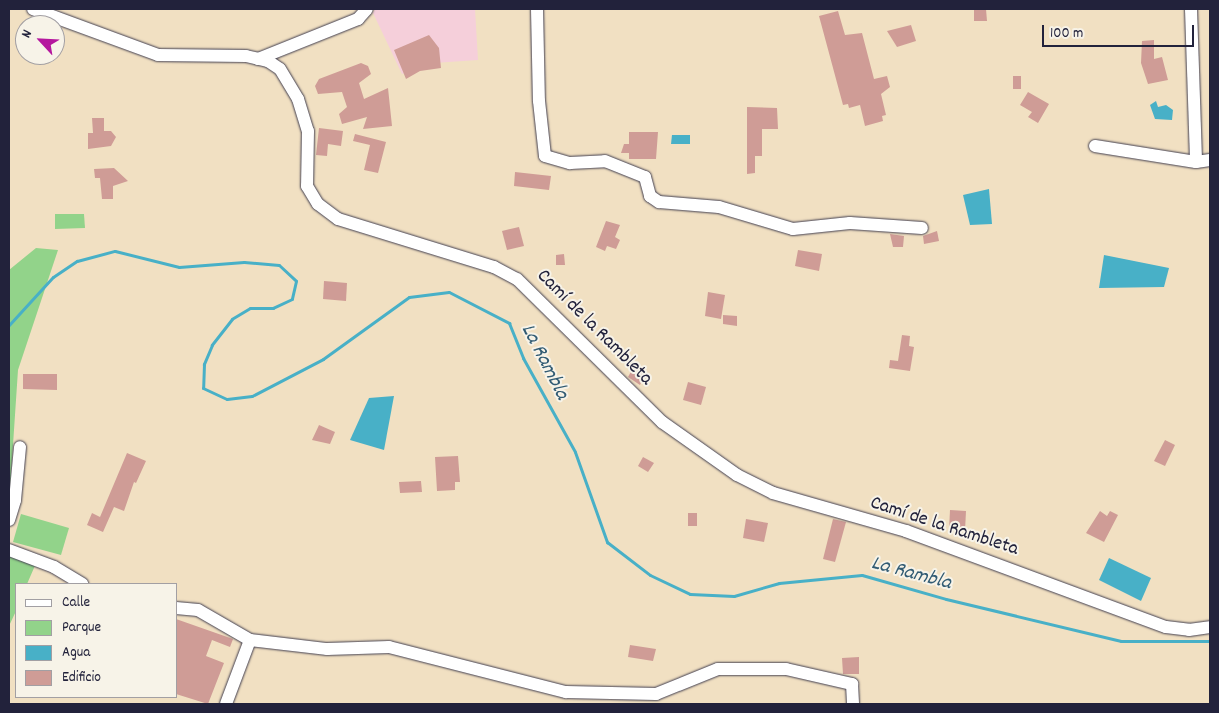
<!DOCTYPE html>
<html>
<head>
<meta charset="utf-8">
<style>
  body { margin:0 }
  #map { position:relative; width:1219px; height:713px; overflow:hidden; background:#f1e0c2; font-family:Dekko,sans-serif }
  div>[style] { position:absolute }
  .built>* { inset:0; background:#f5cfda }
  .green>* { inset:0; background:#92d38a }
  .water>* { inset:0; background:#48b0c7 }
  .stream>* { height:3px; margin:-1.5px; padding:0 1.5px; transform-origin:1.5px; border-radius:1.5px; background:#48b0c7 }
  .building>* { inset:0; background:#cf9c96 }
  .roads { filter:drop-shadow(0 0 1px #413e4f) drop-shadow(0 0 1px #413e4f) }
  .minor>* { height:12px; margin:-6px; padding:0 6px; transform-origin:6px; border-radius:6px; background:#fff }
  span { translate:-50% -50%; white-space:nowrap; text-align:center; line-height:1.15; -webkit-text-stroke:4px #f7f3e8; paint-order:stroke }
  .street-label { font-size:20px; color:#22223b }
  .water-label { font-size:21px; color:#315b73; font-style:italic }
  .frame { position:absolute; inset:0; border:10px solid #22223b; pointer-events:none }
  .legend { position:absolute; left:15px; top:583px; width:162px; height:115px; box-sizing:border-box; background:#f7f3e8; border:1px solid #a29fa3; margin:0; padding:6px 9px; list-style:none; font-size:15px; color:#22223b }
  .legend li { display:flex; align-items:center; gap:10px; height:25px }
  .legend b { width:25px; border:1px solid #a29fa3 }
  .north { position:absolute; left:15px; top:15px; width:50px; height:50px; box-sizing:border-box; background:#f7f3e8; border:1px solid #a29fa3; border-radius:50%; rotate:295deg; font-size:14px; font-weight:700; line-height:20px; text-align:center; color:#22223b }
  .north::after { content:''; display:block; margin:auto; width:18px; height:22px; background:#b5179e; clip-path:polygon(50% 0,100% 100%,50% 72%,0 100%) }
  .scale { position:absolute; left:1042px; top:25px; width:152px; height:22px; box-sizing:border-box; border:2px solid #22223b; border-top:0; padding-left:6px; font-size:15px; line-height:18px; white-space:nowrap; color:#22223b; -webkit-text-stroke:4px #f7f3e8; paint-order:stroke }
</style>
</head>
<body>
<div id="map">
  <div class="built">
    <i style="clip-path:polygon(375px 9px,475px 9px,478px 60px,434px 63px,402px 74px,373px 13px)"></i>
  </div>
  <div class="green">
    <i style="clip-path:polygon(55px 214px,84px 214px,85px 228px,55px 229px)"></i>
    <i style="clip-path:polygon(36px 248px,58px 250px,18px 370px,9px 505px,9px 270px)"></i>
    <i style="clip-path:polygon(21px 514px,69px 528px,61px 555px,13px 542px)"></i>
    <i style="clip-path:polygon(9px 551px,37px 561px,27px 584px,16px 584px,16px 611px,9px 626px)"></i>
  </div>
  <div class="water">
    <i style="clip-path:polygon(1156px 101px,1158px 107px,1166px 105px,1173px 110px,1172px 120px,1155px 119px,1150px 105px)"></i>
    <i style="clip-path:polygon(672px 135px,690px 135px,690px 144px,671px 144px)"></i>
    <i style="clip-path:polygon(989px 189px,992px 224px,970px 225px,963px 195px)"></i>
    <i style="clip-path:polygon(1104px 255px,1169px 268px,1164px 287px,1099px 288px)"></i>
    <i style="clip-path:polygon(394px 396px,384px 450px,350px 440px,369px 398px)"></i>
    <i style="clip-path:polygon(1109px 558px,1151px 578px,1141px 601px,1099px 580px)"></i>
  </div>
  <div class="stream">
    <i style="left:9px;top:325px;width:65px;rotate:-47.5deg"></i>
    <i style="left:53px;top:277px;width:29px;rotate:-34deg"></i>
    <i style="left:77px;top:261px;width:39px;rotate:-15deg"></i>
    <i style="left:115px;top:251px;width:66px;rotate:14deg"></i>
    <i style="left:179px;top:267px;width:65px;rotate:-4.4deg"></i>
    <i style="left:244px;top:262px;width:35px;rotate:5deg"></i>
    <i style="left:279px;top:265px;width:23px;rotate:43deg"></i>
    <i style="left:296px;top:281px;width:18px;rotate:103deg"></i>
    <i style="left:292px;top:299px;width:21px;rotate:155deg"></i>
    <i style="left:273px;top:308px;width:23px;rotate:180deg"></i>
    <i style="left:250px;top:308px;width:21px;rotate:149deg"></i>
    <i style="left:232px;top:319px;width:33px;rotate:128deg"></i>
    <i style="left:212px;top:345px;width:21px;rotate:113deg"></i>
    <i style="left:204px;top:364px;width:24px;rotate:92deg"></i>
    <i style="left:203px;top:388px;width:26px;rotate:25deg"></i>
    <i style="left:227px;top:399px;width:25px;rotate:-7deg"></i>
    <i style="left:252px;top:396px;width:80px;rotate:-27.5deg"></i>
    <i style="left:323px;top:359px;width:106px;rotate:-35.8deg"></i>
    <i style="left:409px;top:297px;width:40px;rotate:-7.1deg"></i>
    <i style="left:449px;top:292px;width:68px;rotate:27.3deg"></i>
    <i style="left:509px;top:323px;width:38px;rotate:68deg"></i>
    <i style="left:523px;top:358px;width:107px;rotate:61deg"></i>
    <i style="left:575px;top:452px;width:96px;rotate:70.4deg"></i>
    <i style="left:607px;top:542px;width:54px;rotate:37.5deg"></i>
    <i style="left:650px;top:575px;width:44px;rotate:25.4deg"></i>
    <i style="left:690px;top:594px;width:44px;rotate:2.6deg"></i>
    <i style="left:734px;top:596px;width:47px;rotate:-16.1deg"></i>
    <i style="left:779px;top:583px;width:83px;rotate:-5.5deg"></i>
    <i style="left:862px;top:575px;width:87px;rotate:15.9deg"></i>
    <i style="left:946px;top:599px;width:180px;rotate:13.5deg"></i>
    <i style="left:1121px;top:641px;width:89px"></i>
  </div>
  <div class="building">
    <i style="clip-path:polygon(974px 9px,986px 9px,987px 21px,974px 21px)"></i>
    <i style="clip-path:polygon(838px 11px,845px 35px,862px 33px,874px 79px,887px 76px,890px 87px,881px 94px,886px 115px,882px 116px,883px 121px,865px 126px,860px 105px,849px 108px,848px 104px,843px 105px,819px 16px)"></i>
    <i style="clip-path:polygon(911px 25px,916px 41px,897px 47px,887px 31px)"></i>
    <i style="clip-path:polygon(429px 35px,439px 48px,441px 68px,420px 71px,406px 79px,394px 50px)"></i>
    <i style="clip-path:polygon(1154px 40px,1154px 59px,1162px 57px,1168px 80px,1148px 84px,1141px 63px,1142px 41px)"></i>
    <i style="clip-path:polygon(361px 63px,368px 66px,371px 74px,359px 83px,364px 99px,388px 88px,392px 126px,363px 129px,367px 117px,342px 124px,339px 114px,347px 107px,342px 92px,318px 94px,315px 86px,319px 79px)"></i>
    <i style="clip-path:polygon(1013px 76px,1021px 76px,1021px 89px,1013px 89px)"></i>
    <i style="clip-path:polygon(1028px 92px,1049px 104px,1038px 123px,1028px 117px,1032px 112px,1020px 105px)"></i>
    <i style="clip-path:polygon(747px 107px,777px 108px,778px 129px,762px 129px,762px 156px,755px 156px,755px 173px,747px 174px)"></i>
    <i style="clip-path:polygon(92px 118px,104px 118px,104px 131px,111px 131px,116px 137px,111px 146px,88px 149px,88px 133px,93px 133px)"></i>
    <i style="clip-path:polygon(319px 128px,343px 131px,341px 146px,328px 144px,327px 156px,316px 155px)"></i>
    <i style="clip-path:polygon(629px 132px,658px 132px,656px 159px,629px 159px,629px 153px,621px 153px,624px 144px,629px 144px)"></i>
    <i style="clip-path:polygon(355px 134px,386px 142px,378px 173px,364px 170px,370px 145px,353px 141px)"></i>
    <i style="clip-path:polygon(114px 168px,128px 181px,113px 186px,113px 199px,102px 199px,100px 178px,95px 178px,94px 169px)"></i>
    <i style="clip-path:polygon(515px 172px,551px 176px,549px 190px,514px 186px)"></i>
    <i style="clip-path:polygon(606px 221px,620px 225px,615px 237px,620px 240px,616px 249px,607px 246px,605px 251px,596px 247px)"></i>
    <i style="clip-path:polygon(519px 227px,524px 246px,507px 250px,502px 231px)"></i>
    <i style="clip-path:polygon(937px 231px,939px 241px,924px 244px,923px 236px)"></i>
    <i style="clip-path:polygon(890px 234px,904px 236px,903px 247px,893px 247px)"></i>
    <i style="clip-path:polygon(798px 250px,822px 254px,819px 271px,795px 266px)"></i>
    <i style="clip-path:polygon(564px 254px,565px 265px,556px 265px,556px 255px)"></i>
    <i style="clip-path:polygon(324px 281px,347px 283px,346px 301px,323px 299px)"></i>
    <i style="clip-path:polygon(708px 292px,725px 295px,721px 319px,705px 316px)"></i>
    <i style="clip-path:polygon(723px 315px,737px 316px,737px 326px,723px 324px)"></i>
    <i style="clip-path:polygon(902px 335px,910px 336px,909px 346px,914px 347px,910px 371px,889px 368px,890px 360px,898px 361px)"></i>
    <i style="clip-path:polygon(633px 368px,645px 374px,640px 385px,628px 377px)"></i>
    <i style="clip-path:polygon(23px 374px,57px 374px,57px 390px,23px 389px)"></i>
    <i style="clip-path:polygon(688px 382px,706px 387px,701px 405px,683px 400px)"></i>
    <i style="clip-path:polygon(319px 425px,335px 432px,330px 444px,312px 440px)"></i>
    <i style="clip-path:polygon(1165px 440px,1175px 445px,1165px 466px,1154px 461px)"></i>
    <i style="clip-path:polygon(127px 453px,146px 461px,136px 483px,134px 482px,124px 511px,114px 507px,103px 532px,87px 525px,92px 513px,100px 517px)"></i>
    <i style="clip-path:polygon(458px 456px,460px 482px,455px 482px,455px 490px,437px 491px,435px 457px)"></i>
    <i style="clip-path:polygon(643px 457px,654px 463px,648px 472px,638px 466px)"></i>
    <i style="clip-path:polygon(421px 481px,422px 492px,400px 493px,399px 482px)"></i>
    <i style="clip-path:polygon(950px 510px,966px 511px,965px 531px,949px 530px)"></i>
    <i style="clip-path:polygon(1100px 511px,1107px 516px,1110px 511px,1118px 515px,1104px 542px,1086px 533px)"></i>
    <i style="clip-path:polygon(688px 513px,697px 513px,697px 526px,688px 526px)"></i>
    <i style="clip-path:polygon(746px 519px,768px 523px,764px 542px,743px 538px)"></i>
    <i style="clip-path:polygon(833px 519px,846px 522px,835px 562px,823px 559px)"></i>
    <i style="clip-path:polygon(176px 619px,233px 639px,230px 647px,212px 640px,206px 656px,224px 663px,208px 704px,176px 694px)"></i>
    <i style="clip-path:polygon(630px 645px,656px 649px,653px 661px,628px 657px)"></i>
    <i style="clip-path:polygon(859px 657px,859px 674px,843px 674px,842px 658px)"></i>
  </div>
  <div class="roads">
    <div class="minor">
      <i style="left:33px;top:9px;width:133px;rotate:20.2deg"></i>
      <i style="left:158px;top:55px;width:88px;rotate:0.7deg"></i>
      <i style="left:246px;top:56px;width:23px;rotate:13deg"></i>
      <i style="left:268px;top:61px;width:14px;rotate:34deg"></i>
      <i style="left:280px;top:69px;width:35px;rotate:59deg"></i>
      <i style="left:298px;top:99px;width:34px;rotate:73deg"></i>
      <i style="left:308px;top:131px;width:55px;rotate:91deg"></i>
      <i style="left:307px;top:186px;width:21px;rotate:59deg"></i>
      <i style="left:318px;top:204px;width:25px;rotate:37deg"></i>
      <i style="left:338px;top:219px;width:163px;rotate:17.1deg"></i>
      <i style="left:494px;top:267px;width:26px;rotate:28deg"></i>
      <i style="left:517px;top:279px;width:204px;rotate:44.6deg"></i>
      <i style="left:662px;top:422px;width:92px;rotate:35.2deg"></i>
      <i style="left:737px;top:475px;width:40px;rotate:26.6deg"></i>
      <i style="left:773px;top:493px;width:138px;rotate:15.9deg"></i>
      <i style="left:906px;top:531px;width:277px;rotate:20.3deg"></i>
      <i style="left:1166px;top:627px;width:23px;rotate:7deg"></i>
      <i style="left:1189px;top:630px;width:21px;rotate:-8deg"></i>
      <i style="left:537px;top:9px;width:92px;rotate:88.8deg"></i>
      <i style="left:539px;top:101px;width:55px;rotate:83.8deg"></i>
      <i style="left:545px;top:156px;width:26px;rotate:16deg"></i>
      <i style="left:570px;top:163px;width:35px;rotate:-3deg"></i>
      <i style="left:605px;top:161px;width:43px;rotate:21.8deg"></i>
      <i style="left:645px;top:177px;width:20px;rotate:75deg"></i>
      <i style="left:650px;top:196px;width:11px;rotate:34deg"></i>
      <i style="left:659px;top:202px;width:60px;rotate:4.8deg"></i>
      <i style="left:719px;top:207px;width:77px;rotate:16.6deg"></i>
      <i style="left:793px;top:229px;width:57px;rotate:-6deg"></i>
      <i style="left:850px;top:223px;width:72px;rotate:4deg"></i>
      <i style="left:1191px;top:9px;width:153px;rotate:88.1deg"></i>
      <i style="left:258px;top:59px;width:108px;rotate:-21.8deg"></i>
      <i style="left:358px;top:19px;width:13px;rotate:-48deg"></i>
      <i style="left:1095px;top:146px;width:102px;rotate:9deg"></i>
      <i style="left:1196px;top:162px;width:14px;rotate:-8deg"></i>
      <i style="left:9px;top:520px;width:21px;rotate:-73deg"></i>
      <i style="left:15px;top:500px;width:53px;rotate:-84.6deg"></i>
      <i style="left:9px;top:550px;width:48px;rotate:20.7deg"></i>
      <i style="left:54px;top:567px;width:33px;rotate:31deg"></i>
      <i style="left:176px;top:608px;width:22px;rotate:5deg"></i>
      <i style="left:198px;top:610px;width:60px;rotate:30deg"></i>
      <i style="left:250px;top:640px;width:68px;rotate:110.6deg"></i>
      <i style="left:250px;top:640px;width:78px;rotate:6.7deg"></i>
      <i style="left:327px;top:649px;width:62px;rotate:-1.8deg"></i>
      <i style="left:389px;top:647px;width:183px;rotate:14.3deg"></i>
      <i style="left:566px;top:692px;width:90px;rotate:1.3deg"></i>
      <i style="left:656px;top:694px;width:67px;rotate:-22deg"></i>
      <i style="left:718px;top:669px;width:68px"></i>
      <i style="left:786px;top:669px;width:68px;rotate:12.8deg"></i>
      <i style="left:852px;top:684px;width:20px;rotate:87deg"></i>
    </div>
  </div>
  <div class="street-label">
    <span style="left:594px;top:328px;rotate:45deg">Camí de la Rambleta</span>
    <span style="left:944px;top:527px;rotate:18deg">Camí de la Rambleta</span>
  </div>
  <div class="water-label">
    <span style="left:544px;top:362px;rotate:63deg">La Rambla</span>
    <span style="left:911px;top:574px;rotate:15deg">La Rambla</span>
  </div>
  <div class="frame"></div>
  <ul class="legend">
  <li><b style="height:6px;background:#fff"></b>Calle</li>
  <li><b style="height:14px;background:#92d38a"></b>Parque</li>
  <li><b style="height:14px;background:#48b0c7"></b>Agua</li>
  <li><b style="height:14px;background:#cf9c96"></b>Edificio</li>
  </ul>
  <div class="north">N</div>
  <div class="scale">100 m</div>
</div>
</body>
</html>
